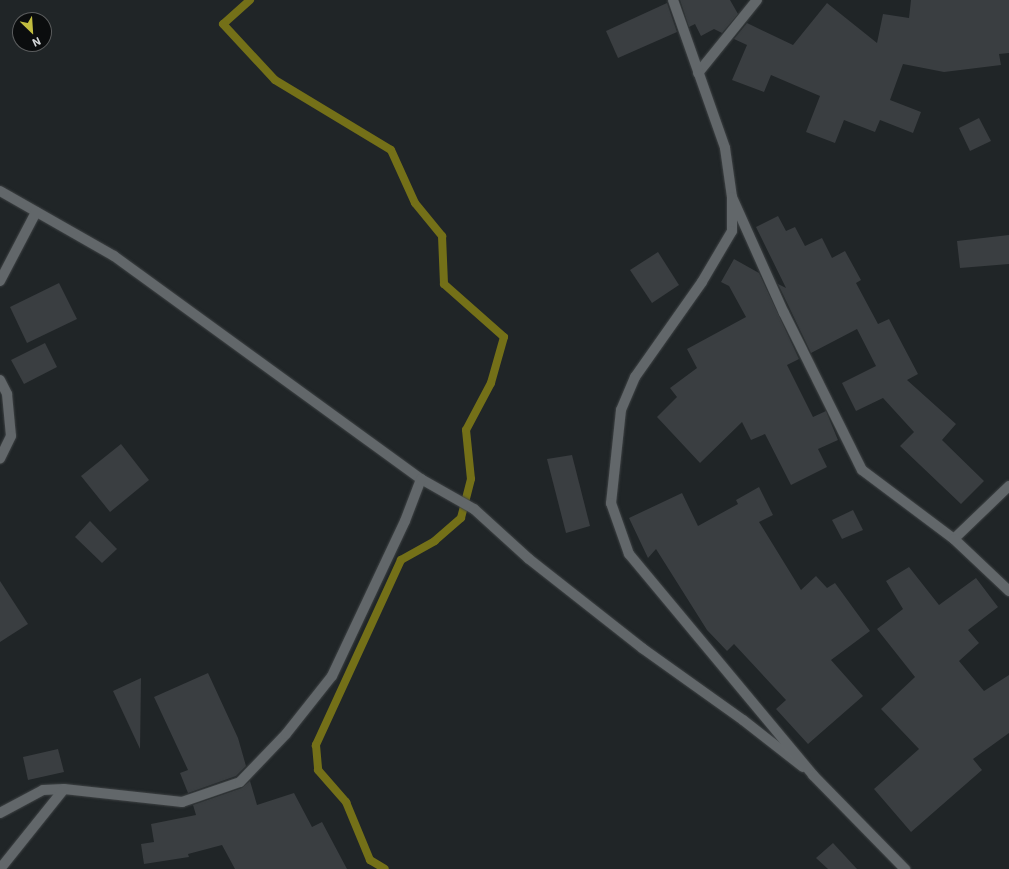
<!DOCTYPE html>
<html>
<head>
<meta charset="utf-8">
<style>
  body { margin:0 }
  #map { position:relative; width:1009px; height:869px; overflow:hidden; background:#202527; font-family:"IBM Plex Sans",sans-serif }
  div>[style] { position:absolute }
  .stream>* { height:8px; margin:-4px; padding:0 4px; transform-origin:4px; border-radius:4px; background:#747018 }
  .building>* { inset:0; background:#3a3e41 }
  .roads { filter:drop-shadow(0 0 1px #3e4244) drop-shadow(0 0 1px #3e4244) }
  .street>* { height:10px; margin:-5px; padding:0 5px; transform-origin:5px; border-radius:5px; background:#62676a }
  .secondary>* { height:10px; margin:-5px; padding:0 5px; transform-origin:5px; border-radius:5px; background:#62676a }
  span { translate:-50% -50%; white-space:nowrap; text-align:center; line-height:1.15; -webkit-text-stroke:3.5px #0b0d0e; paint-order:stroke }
  .north { position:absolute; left:12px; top:12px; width:40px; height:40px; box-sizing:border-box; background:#0b0d0e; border:1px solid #5b5d5e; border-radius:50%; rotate:155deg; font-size:11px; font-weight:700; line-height:16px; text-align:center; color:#d2d5d7 }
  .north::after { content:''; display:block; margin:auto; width:14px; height:18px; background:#c2bd3f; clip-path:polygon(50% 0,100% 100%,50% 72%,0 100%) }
</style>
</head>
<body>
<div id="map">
  <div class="stream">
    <i style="left:250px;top:0;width:36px;rotate:138deg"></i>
    <i style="left:223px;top:24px;width:76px;rotate:47.1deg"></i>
    <i style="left:275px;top:80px;width:135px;rotate:31.1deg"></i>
    <i style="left:391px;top:150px;width:58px;rotate:65.6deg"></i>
    <i style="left:415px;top:203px;width:43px;rotate:50.7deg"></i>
    <i style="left:442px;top:236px;width:48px;rotate:87.6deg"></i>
    <i style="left:444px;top:284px;width:80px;rotate:41.5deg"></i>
    <i style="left:504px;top:337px;width:48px;rotate:105.8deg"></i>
    <i style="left:491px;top:383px;width:53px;rotate:118deg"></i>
    <i style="left:466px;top:430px;width:49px;rotate:84.2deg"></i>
    <i style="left:471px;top:479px;width:40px;rotate:104.4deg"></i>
    <i style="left:461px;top:518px;width:35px;rotate:139deg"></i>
    <i style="left:435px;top:541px;width:39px;rotate:151deg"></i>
    <i style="left:401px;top:560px;width:204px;rotate:114.7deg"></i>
    <i style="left:316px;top:745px;width:25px;rotate:85deg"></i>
    <i style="left:318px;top:770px;width:43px;rotate:48.8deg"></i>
    <i style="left:346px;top:802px;width:63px;rotate:67.5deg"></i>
    <i style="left:370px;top:860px;width:17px;rotate:31deg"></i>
  </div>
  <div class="building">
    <i style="clip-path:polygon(680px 0,730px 0,738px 14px,722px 33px,714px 29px,701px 36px,695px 24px,689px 27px)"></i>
    <i style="clip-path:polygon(911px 0,1009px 0,1009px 53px,999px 54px,1001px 65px,944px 72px,903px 64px,890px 100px,921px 112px,913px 133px,880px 120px,875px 132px,844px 120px,835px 143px,806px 132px,820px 96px,771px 75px,764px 92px,732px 80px,747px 45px,734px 39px,747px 23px,793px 45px,827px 3px,877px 43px,883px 14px,909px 18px)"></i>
    <i style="clip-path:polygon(667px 3px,677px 32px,618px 58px,606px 31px)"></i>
    <i style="clip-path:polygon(979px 118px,991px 141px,970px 151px,959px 128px)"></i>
    <i style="clip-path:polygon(778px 216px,786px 231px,795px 227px,805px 246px,822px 238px,832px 258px,845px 251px,861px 280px,856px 283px,878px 324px,889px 319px,918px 374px,907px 380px,956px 424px,942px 440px,984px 481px,961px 504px,900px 446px,914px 432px,883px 398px,856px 411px,842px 383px,876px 366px,857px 329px,811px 353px,778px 284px,786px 288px,756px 227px)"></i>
    <i style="clip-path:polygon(1009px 235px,1009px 264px,960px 268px,957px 241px)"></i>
    <i style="clip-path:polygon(658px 252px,679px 285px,652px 303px,630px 270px)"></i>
    <i style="clip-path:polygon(734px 259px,759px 273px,799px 359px,787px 365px,813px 417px,826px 411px,838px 440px,818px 449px,827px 467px,791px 485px,765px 434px,751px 440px,742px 422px,700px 463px,657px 417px,677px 397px,670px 388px,697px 368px,687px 349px,746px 317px,729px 286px,721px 282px)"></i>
    <i style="clip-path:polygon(59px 283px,77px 319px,27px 343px,10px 307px)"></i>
    <i style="clip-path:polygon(45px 343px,57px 367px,24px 384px,11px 360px)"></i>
    <i style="clip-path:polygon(121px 444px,149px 480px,110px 512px,81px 476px)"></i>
    <i style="clip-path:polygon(572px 455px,590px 526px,566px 533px,547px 459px)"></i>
    <i style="clip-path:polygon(759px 487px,773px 515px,759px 522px,801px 590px,816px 576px,827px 588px,835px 583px,870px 631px,831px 660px,863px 696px,808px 744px,776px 709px,786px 700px,734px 644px,727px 651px,707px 630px,656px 549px,648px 558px,629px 518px,682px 493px,698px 526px,738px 504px,736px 500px)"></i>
    <i style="clip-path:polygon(853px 510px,863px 530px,842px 539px,832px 520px)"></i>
    <i style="clip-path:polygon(90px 521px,117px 549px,102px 563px,75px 537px)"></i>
    <i style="clip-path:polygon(909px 567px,939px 605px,976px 578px,998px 607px,968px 630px,979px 643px,959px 661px,984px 691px,1009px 675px,1009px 733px,973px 759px,982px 770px,911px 832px,874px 789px,919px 749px,881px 709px,915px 677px,877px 629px,903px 609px,886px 581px)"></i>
    <i style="clip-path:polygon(0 581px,28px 624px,0 642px)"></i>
    <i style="clip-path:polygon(208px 673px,238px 738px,246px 766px,236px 776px,188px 793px,180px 773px,188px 770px,154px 697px)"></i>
    <i style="clip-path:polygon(141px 678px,140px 749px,113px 691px)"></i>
    <i style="clip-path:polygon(58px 749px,64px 772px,28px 780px,23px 757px)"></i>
    <i style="clip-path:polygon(250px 781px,257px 805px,294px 793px,312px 827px,322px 822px,347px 869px,235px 869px,222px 845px,188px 854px,189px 857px,144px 864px,141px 844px,154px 842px,151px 824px,196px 815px,193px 805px,242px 788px)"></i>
    <i style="clip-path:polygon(833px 843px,857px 869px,828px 869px,816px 858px)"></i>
  </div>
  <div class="roads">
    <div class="street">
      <i style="left:698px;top:73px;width:94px;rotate:-51.1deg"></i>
      <i style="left:0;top:191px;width:131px;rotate:29.7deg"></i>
      <i style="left:114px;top:256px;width:379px;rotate:36deg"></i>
      <i style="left:421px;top:479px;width:61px;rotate:29.5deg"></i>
      <i style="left:474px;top:509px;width:74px;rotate:42.3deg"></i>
      <i style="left:529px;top:559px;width:144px;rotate:38.2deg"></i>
      <i style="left:642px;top:648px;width:124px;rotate:35.5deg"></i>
      <i style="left:743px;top:720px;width:76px;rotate:38.1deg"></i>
      <i style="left:732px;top:197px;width:127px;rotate:65.9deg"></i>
      <i style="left:784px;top:313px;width:175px;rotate:63.6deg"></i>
      <i style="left:862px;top:470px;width:115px;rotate:36.9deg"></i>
      <i style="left:0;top:281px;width:78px;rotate:-62.4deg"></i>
      <i style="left:0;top:380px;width:16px;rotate:63deg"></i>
      <i style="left:7px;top:394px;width:42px;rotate:84.6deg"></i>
      <i style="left:11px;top:436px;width:25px;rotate:116deg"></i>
      <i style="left:1009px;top:486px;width:76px;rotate:136.1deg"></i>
      <i style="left:954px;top:539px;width:76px;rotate:43.4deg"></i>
      <i style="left:0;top:813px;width:49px;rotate:-28.1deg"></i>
      <i style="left:43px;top:790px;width:21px;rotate:-3deg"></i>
      <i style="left:64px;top:789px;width:119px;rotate:6.3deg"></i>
      <i style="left:182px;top:802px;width:61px;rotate:-19deg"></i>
      <i style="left:240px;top:782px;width:66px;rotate:-46.2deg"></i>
      <i style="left:286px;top:734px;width:74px;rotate:-51.6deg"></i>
      <i style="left:332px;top:676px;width:171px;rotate:-64.8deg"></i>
      <i style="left:405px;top:521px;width:45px;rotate:-69.1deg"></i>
      <i style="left:0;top:869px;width:102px;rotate:-51.3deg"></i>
    </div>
    <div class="secondary">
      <i style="left:673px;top:0;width:157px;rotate:70.6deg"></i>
      <i style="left:725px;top:148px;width:49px;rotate:81.9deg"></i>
      <i style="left:732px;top:197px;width:34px;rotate:90deg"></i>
      <i style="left:732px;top:231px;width:59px;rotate:120.5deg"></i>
      <i style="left:702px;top:282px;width:116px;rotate:125.2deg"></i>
      <i style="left:635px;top:377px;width:36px;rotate:113deg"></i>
      <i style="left:621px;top:410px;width:94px;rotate:96.1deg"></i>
      <i style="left:611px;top:503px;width:54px;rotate:70.6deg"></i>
      <i style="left:629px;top:554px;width:288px;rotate:50.2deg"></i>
      <i style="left:813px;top:775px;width:132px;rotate:45.6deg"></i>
    </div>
  </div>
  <div class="north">N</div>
</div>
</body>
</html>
